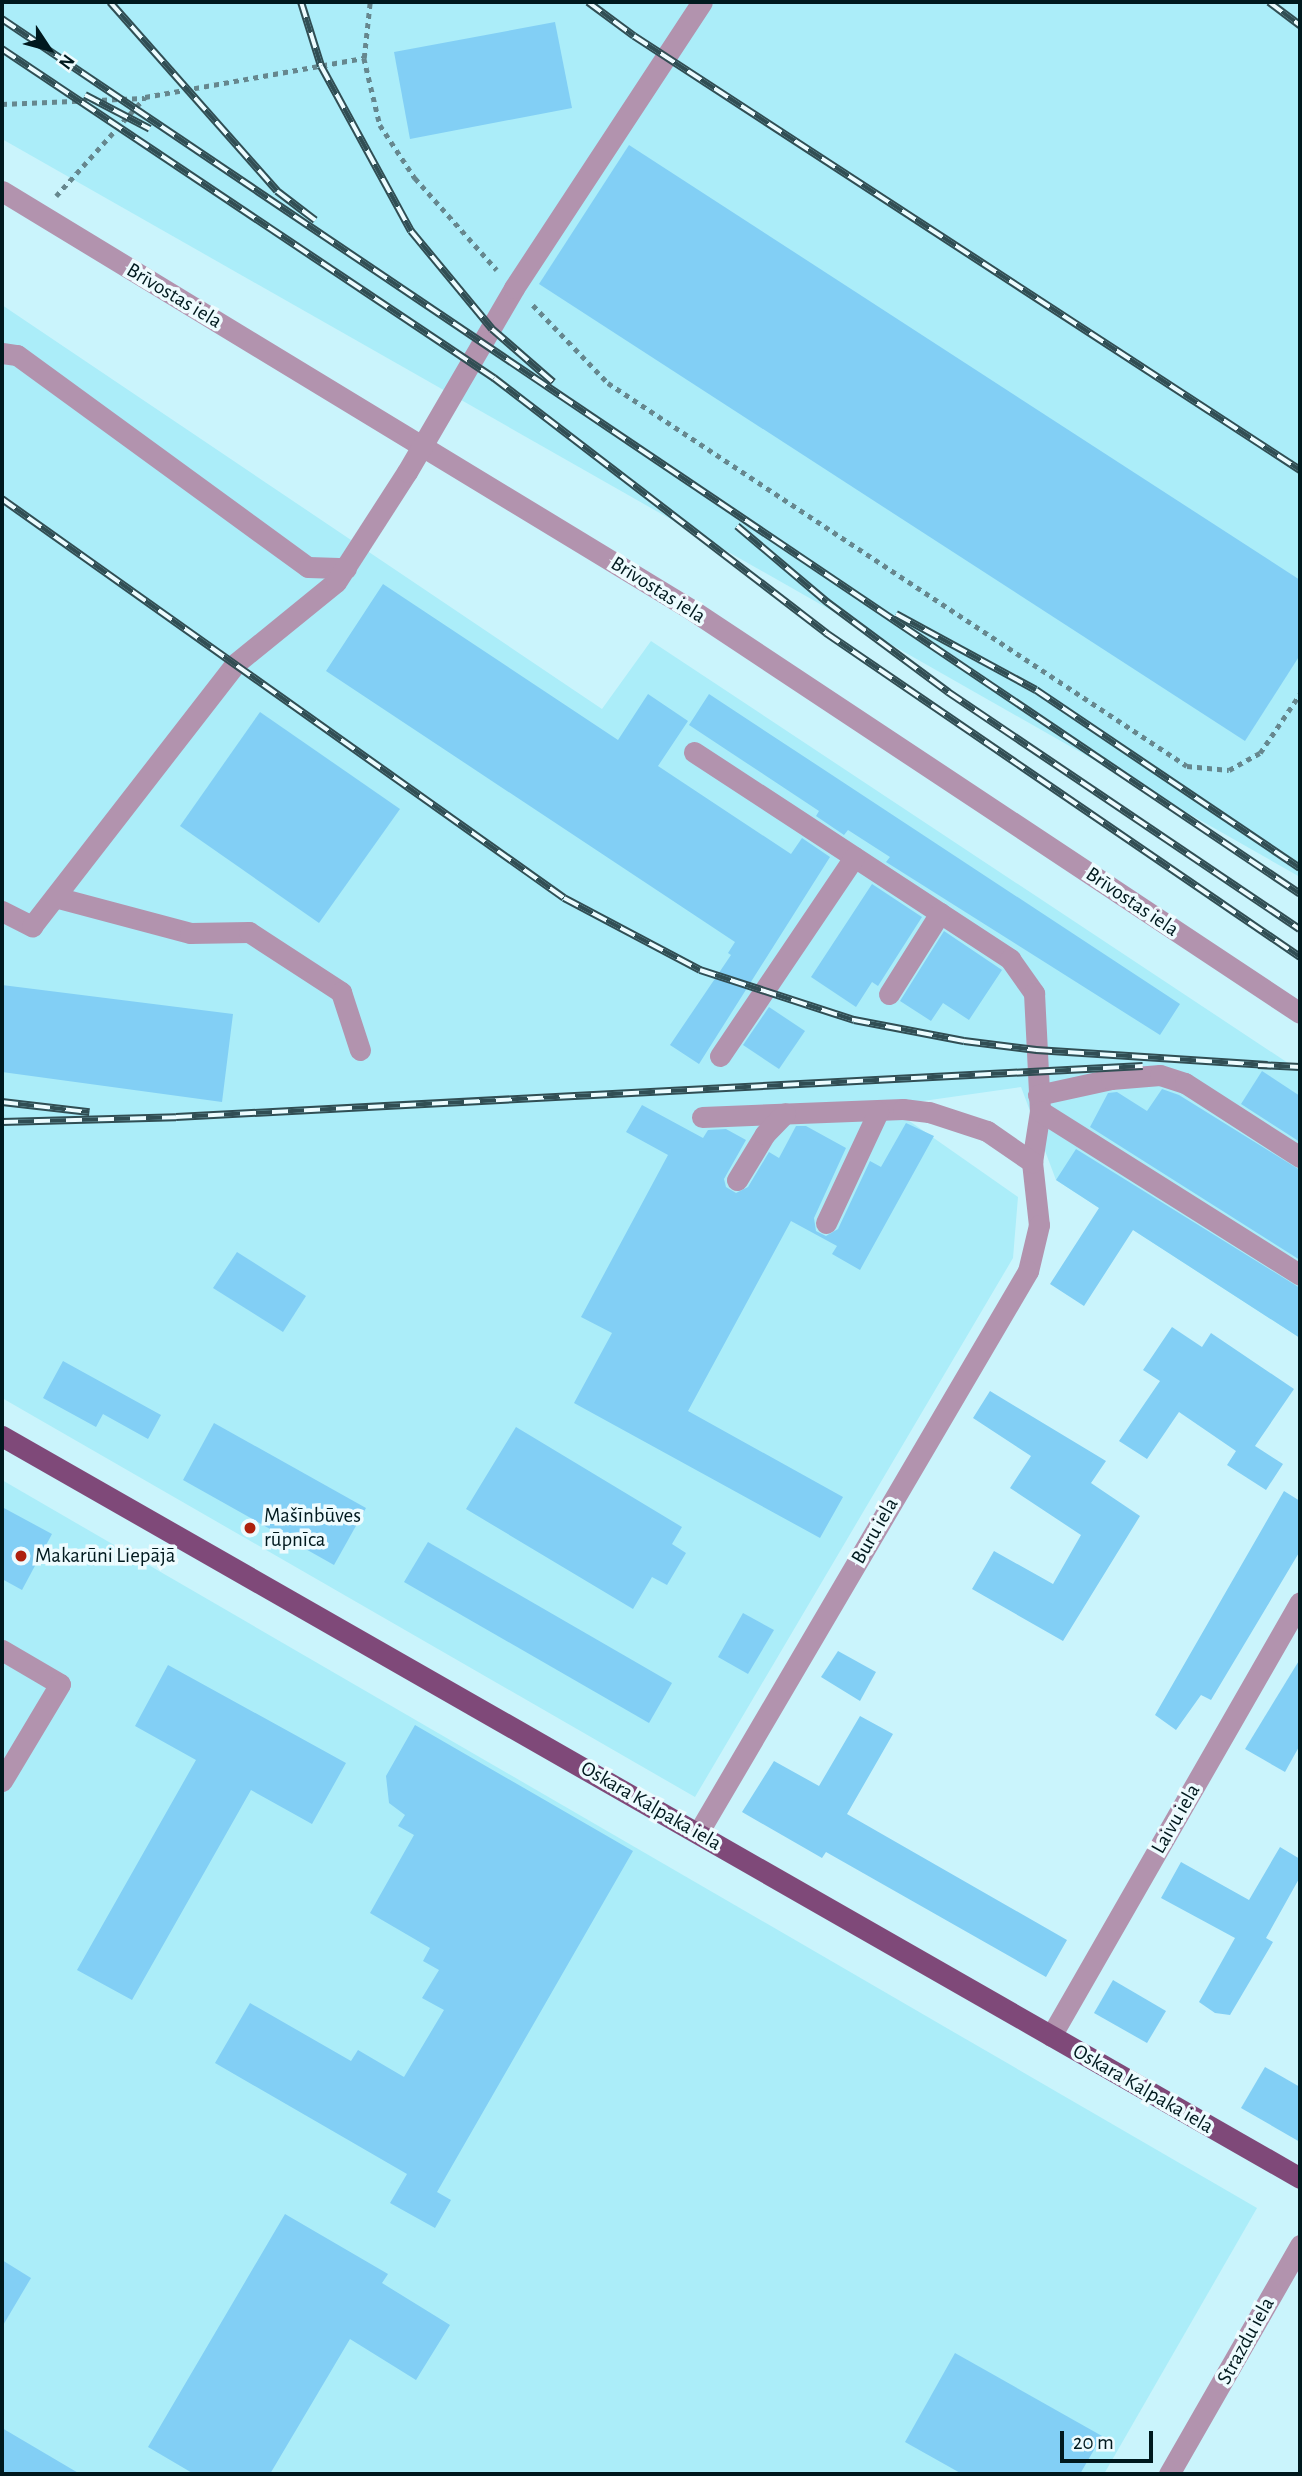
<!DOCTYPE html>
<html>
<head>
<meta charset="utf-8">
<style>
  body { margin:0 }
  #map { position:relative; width:1302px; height:2476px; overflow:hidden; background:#caf4fc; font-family:"Alegreya Sans",sans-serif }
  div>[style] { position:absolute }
  .built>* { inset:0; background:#abedf9 }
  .building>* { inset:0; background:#82cff5 }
  .path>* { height:4.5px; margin-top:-2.25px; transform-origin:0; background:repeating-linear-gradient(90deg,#66878e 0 5px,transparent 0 10px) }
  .minor>* { height:21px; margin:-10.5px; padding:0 10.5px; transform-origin:10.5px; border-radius:10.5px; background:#b293ae }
  .major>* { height:21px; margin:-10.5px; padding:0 10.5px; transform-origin:10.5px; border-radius:10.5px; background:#7f4979 }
  .rail>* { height:8px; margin-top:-4px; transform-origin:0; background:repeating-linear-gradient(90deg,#edfbfe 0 16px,#314e54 0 32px); box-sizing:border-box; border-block:2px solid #314e54 }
  .dots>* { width:19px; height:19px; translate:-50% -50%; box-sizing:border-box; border:4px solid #edfbfe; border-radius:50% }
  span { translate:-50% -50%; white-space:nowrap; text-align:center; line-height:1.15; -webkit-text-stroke:7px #edfbfe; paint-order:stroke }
  .street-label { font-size:21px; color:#00191e }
  .poi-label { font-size:21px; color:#00191e }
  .left { translate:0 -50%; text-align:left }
  .frame { position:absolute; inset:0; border:4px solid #00191e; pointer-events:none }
  .north { position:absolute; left:14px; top:14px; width:70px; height:70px; -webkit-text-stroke:5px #edfbfe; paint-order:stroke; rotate:126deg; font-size:19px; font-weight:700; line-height:28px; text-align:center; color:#00191e }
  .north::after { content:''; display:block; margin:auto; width:24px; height:32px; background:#00191e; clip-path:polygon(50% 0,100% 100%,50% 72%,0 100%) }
  .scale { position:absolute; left:1060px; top:2431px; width:93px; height:32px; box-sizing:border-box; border:4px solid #00191e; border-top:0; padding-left:9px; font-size:21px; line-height:24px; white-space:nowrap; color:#00191e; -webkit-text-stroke:5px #edfbfe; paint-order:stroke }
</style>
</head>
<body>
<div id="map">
  <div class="built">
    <i style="clip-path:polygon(2px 2px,1300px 2px,1300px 877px,2px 139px)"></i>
    <i style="clip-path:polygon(2px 305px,602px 709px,651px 641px,1300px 1071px,1300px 1338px,1056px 1180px,1021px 1087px,888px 1106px,1018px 1197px,1013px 1258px,695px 1797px,2px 1398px)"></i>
    <i style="clip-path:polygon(2px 1480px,1257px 2208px,1104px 2474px,2px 2474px)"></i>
  </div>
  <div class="building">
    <i style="clip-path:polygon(555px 22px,572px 108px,410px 139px,394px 52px)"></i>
    <i style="clip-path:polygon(629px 145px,1300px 580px,1300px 655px,1245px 741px,539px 284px)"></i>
    <i style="clip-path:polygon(383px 584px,618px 740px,648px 694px,688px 721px,658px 766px,791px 854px,802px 838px,830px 857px,699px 1064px,670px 1045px,731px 955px,728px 953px,735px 942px,326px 671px)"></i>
    <i style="clip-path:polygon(709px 694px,1180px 1004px,1160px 1035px,886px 862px,890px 857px,848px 830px,844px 835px,816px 816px,819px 811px,689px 725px)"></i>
    <i style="clip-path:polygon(260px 712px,400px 809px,319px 923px,180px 826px)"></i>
    <i style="clip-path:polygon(872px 884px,922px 917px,878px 986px,872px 982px,856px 1007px,811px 977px)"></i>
    <i style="clip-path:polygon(944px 931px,1002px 970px,969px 1020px,943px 1003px,931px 1021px,900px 1001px)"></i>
    <i style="clip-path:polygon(2px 985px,233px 1014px,222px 1102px,2px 1072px)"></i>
    <i style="clip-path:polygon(769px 1007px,805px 1031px,779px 1069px,743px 1045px)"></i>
    <i style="clip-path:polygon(1262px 1071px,1300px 1096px,1300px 1142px,1241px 1104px)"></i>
    <i style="clip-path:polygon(1162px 1089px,1179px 1095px,1300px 1170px,1300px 1260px,1090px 1127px,1108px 1093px,1117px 1092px,1147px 1111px)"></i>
    <i style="clip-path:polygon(642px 1105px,703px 1138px,708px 1130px,726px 1129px,746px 1140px,724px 1179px,726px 1187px,736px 1193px,748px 1187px,769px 1152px,779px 1158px,796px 1126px,806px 1126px,846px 1148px,814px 1218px,816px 1231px,826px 1236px,838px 1229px,870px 1161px,881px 1167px,906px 1123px,934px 1136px,860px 1270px,832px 1254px,837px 1246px,791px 1221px,688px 1411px,843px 1497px,820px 1538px,574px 1403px,612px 1333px,581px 1317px,668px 1155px,626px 1132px)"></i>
    <i style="clip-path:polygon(1076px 1149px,1300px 1288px,1300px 1338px,1133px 1230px,1084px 1306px,1050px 1284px,1099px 1208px,1056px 1180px)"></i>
    <i style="clip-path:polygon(237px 1252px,306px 1296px,283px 1332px,213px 1288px)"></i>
    <i style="clip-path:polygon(1172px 1327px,1202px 1347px,1211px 1333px,1294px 1389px,1255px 1446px,1283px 1464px,1266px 1490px,1227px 1465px,1236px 1451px,1179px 1412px,1147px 1459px,1119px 1441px,1160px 1381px,1143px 1370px)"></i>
    <i style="clip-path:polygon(63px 1361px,161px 1415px,148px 1439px,103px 1414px,96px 1427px,43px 1398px)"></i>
    <i style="clip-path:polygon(990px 1391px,1106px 1461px,1091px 1483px,1140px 1516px,1063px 1641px,972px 1589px,994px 1551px,1053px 1584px,1081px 1535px,1010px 1488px,1031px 1456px,973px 1418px)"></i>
    <i style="clip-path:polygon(214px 1423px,366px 1508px,334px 1565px,183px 1480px)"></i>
    <i style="clip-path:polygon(516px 1427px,682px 1527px,672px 1544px,686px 1553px,667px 1585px,652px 1577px,633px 1609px,466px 1509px)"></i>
    <i style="clip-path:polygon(1284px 1491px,1300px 1501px,1300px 1551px,1211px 1700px,1201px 1695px,1176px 1730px,1155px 1715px)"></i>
    <i style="clip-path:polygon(2px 1507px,52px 1534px,22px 1590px,2px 1579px)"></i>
    <i style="clip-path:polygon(428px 1542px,672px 1683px,649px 1723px,404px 1582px)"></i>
    <i style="clip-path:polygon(743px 1613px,774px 1630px,748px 1674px,718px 1657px)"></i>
    <i style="clip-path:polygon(838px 1651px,876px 1672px,860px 1701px,821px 1677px)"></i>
    <i style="clip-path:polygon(1300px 1659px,1300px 1745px,1285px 1772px,1245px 1749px)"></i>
    <i style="clip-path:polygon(168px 1665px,346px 1763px,312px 1824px,251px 1790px,132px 2000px,77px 1970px,196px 1760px,135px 1726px)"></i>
    <i style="clip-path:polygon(860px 1716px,893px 1734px,847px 1814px,1067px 1940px,1046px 1977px,826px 1852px,822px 1858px,742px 1812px,774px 1761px,819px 1786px)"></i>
    <i style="clip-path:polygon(415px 1725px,633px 1851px,437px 2192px,451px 2200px,435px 2228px,390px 2203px,407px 2174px,215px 2063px,250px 2003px,351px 2061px,358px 2050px,404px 2077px,444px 2010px,422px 1998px,439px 1970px,423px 1961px,430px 1948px,370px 1913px,414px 1835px,398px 1826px,405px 1815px,389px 1803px,386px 1776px)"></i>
    <i style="clip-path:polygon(1280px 1847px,1300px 1859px,1300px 1877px,1266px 1938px,1273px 1942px,1230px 2015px,1215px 2013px,1199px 2002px,1235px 1938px,1161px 1898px,1181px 1862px,1249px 1900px)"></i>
    <i style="clip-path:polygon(1113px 1980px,1166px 2011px,1147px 2043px,1094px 2013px)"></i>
    <i style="clip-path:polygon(1265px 2067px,1300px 2087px,1300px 2142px,1241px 2108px)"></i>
    <i style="clip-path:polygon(285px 2214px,388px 2274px,382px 2283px,450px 2325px,416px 2380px,350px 2339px,270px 2474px,194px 2474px,148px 2447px)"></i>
    <i style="clip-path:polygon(2px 2260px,31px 2278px,2px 2327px)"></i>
    <i style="clip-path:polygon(955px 2353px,1102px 2436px,1080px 2474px,962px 2474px,905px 2442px)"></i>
    <i style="clip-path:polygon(2px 2428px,80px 2474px,2px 2474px)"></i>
  </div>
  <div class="path">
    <i style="left:364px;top:58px;width:69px;rotate:76.6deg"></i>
    <i style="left:380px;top:125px;width:64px;rotate:56.6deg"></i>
    <i style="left:415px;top:178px;width:123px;rotate:48.3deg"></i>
    <i style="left:2px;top:104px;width:142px;rotate:-2.4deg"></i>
    <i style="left:56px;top:196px;width:133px;rotate:-48deg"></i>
    <i style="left:145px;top:97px;width:222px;rotate:-10.1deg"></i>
    <i style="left:364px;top:58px;width:56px;rotate:-83.9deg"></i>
    <i style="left:533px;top:305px;width:108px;rotate:46.1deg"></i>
    <i style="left:608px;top:383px;width:694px;rotate:33.48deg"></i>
    <i style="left:1187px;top:766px;width:42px;rotate:5.4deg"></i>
    <i style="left:1229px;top:770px;width:35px;rotate:-29deg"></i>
    <i style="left:1260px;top:753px;width:71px;rotate:-55.9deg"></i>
  </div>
  <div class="minor">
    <i style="left:2px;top:191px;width:807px;rotate:31.27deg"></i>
    <i style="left:692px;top:610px;width:729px;rotate:33.54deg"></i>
    <i style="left:2px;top:353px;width:15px;rotate:8deg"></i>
    <i style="left:17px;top:355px;width:360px;rotate:36.1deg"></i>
    <i style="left:308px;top:567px;width:38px;rotate:2deg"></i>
    <i style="left:694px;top:752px;width:378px;rotate:33.2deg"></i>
    <i style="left:1010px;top:959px;width:42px;rotate:54.8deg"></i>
    <i style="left:1034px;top:993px;width:118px;rotate:87.1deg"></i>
    <i style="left:1040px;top:1111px;width:52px;rotate:98.9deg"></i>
    <i style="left:1032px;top:1162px;width:63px;rotate:83.7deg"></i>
    <i style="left:1039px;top:1225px;width:47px;rotate:103.4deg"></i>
    <i style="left:1028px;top:1271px;width:652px;rotate:120.42deg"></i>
    <i style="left:55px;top:897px;width:140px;rotate:14.9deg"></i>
    <i style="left:190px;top:933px;width:59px;rotate:-1deg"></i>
    <i style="left:249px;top:932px;width:110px;rotate:33.1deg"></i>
    <i style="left:341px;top:992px;width:61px;rotate:71.9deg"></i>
    <i style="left:2px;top:911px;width:34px;rotate:27deg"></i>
    <i style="left:32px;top:926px;width:331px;rotate:-52.2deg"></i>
    <i style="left:235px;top:664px;width:130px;rotate:-39.1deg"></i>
    <i style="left:336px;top:582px;width:131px;rotate:-57.2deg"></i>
    <i style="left:407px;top:472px;width:213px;rotate:-59.8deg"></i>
    <i style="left:514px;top:288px;width:342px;rotate:-56.7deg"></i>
    <i style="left:889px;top:994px;width:96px;rotate:-57.8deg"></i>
    <i style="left:720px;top:1056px;width:240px;rotate:-56deg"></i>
    <i style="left:1038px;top:1095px;width:75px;rotate:-12.4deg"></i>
    <i style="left:1111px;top:1079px;width:49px;rotate:-4.7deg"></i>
    <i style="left:1160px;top:1075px;width:26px;rotate:18deg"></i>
    <i style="left:1185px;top:1083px;width:137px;rotate:32.8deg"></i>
    <i style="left:1040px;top:1111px;width:307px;rotate:32.2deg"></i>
    <i style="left:702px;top:1117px;width:201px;rotate:-2.3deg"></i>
    <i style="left:903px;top:1109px;width:26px;rotate:7deg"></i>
    <i style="left:929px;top:1112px;width:61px;rotate:18.1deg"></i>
    <i style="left:987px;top:1131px;width:55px;rotate:34.6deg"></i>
    <i style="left:737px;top:1180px;width:54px;rotate:-58.7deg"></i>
    <i style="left:765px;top:1134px;width:29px;rotate:-46deg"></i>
    <i style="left:826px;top:1223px;width:123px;rotate:-64.9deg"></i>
    <i style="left:2px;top:1650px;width:67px;rotate:30.4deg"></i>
    <i style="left:60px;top:1684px;width:113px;rotate:120.9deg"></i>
    <i style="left:1051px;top:2036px;width:500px;rotate:-60.16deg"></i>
    <i style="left:1169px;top:2474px;width:264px;rotate:-60.2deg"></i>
  </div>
  <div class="major">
    <i style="left:2px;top:1436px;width:1495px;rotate:29.75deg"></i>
  </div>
  <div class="rail">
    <i style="left:110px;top:2px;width:252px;rotate:48.5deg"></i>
    <i style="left:277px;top:191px;width:48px;rotate:37.3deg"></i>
    <i style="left:301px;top:2px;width:67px;rotate:72.6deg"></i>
    <i style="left:321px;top:66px;width:188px;rotate:61.4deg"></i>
    <i style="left:411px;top:231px;width:127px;rotate:50.4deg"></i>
    <i style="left:492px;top:329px;width:81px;rotate:41deg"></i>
    <i style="left:588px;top:2px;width:57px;rotate:36.5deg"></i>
    <i style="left:634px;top:36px;width:795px;rotate:33.09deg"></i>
    <i style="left:1269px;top:2px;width:39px;rotate:37deg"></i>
    <i style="left:2px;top:19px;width:1565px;rotate:33.98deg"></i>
    <i style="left:2px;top:49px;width:592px;rotate:33.77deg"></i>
    <i style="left:494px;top:378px;width:419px;rotate:37.5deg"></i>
    <i style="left:826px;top:633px;width:574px;rotate:34.35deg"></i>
    <i style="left:85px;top:95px;width:73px;rotate:27.6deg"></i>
    <i style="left:2px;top:499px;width:689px;rotate:35.37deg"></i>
    <i style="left:564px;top:898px;width:154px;rotate:27.9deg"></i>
    <i style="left:700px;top:970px;width:162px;rotate:18deg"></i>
    <i style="left:854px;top:1020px;width:112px;rotate:10.8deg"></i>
    <i style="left:964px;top:1041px;width:73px;rotate:7.1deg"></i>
    <i style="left:1036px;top:1050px;width:232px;rotate:3.7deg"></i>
    <i style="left:737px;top:526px;width:118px;rotate:40.2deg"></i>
    <i style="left:827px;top:602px;width:151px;rotate:36.6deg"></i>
    <i style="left:948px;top:692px;width:424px;rotate:34deg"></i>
    <i style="left:896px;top:614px;width:159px;rotate:28.5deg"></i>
    <i style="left:1036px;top:690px;width:318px;rotate:34deg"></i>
    <i style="left:1258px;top:1065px;width:42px;rotate:2.7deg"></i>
    <i style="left:2px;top:1102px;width:88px;rotate:6.6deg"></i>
    <i style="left:2px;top:1122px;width:174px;rotate:-1.6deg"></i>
    <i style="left:176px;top:1117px;width:968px;rotate:-3.02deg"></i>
  </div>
  <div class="dots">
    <i style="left:250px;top:1528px;background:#ae200d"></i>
    <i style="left:21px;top:1556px;background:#ae200d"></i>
  </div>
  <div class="street-label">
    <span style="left:174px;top:296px;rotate:31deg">Brīvostas iela</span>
    <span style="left:658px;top:590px;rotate:32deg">Brīvostas iela</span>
    <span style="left:1132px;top:902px;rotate:34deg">Brīvostas iela</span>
    <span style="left:875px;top:1531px;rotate:-60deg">Buru iela</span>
    <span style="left:651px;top:1806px;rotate:30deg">Oskara Kalpaka iela</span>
    <span style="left:1176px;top:1819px;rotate:-60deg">Laivu iela</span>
    <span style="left:1143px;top:2089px;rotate:30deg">Oskara Kalpaka iela</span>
    <span style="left:1246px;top:2341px;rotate:-61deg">Strazdu iela</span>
  </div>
  <div class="poi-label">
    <span class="left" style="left:264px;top:1528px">Mašīnbūves<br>rūpnīca</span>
    <span class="left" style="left:35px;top:1556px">Makarūni Liepājā</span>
  </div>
  <div class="frame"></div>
  <div class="north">N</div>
  <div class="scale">20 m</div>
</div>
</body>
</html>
